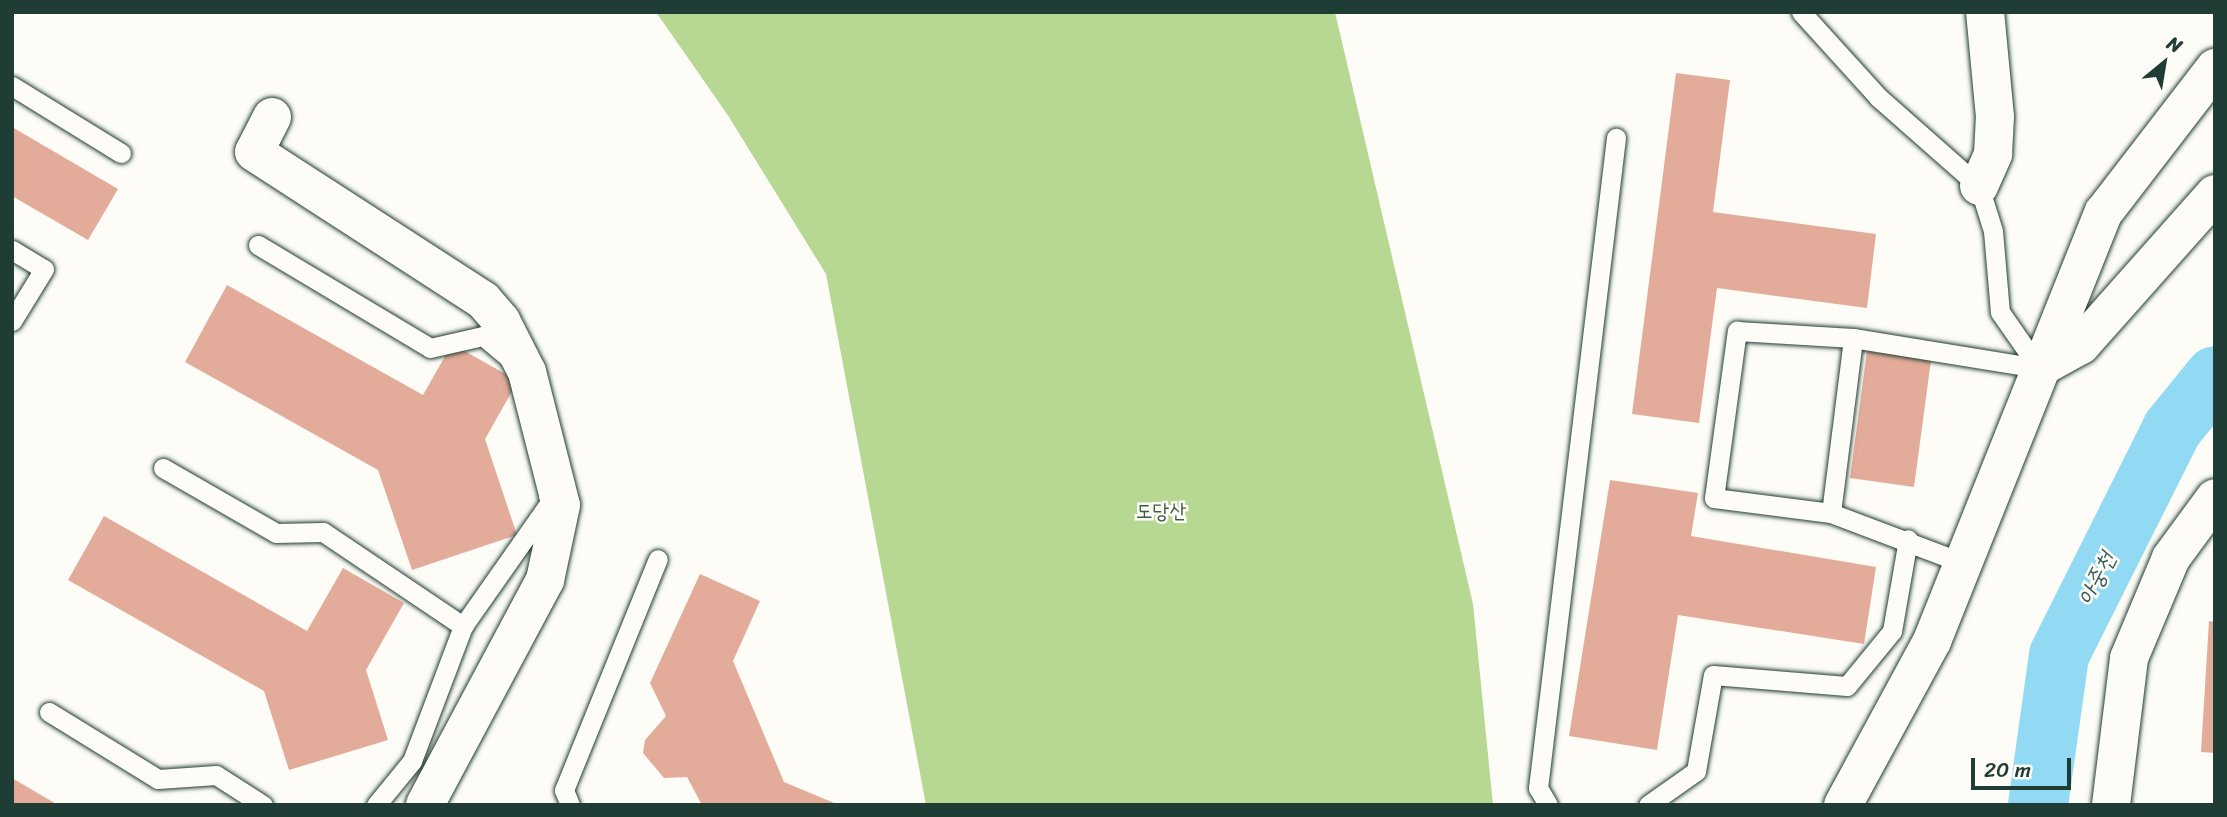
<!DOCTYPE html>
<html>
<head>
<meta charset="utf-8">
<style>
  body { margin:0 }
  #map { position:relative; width:2227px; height:817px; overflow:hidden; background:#fdfcf7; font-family:Sriracha,"Poor Story",sans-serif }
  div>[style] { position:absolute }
  .green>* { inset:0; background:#b6d892 }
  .river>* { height:60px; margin:-30px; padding:0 30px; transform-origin:30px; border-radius:30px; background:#92daf3 }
  .building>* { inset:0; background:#e3ac9a }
  .roads { filter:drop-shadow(0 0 2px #1f3d34) drop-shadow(0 0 2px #1f3d34) }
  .lane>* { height:19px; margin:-9.5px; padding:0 9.5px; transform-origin:9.5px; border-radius:9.5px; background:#fdfcf7 }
  .street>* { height:38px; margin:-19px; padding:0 19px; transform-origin:19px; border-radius:19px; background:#fdfcf7 }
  span { translate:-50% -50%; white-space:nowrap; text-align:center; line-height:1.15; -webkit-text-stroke:5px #fdfcf7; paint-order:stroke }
  .park-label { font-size:21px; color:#3d5c47 }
  .water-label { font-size:23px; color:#365c5a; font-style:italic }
  .frame { position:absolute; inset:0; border:14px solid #1f3d34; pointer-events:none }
  .north { position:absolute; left:2129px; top:28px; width:70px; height:70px; -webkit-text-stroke:5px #fdfcf7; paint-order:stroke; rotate:30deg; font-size:19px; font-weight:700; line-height:28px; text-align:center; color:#1f3d34 }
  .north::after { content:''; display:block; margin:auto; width:24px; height:32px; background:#1f3d34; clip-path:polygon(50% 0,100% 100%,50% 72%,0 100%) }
  .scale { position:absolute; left:1971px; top:758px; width:100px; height:32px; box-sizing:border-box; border:4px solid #1f3d34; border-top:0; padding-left:9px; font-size:21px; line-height:24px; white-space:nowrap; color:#1f3d34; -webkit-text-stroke:5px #fdfcf7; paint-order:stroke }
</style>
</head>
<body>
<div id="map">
  <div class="green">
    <i style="clip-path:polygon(656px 12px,1335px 12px,1473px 604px,1493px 805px,926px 805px,826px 274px,729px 117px)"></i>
  </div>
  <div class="river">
    <i style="left:2038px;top:805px;width:151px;rotate:-82deg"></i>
    <i style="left:2059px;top:655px;width:253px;rotate:-63.4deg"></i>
    <i style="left:2172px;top:429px;width:68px;rotate:-50.9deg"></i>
  </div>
  <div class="building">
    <i style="clip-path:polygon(1676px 73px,1730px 80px,1713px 212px,1876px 234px,1867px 308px,1717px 288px,1699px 423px,1632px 414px)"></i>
    <i style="clip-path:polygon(12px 127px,118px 189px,88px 240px,12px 196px)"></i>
    <i style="clip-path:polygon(227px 285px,423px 395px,452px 344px,518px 381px,485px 439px,517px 535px,412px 570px,378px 470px,185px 362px)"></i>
    <i style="clip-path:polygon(1867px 351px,1931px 360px,1914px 487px,1850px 478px)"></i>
    <i style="clip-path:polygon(1610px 480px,1698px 493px,1691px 536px,1876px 567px,1864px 644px,1678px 615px,1657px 750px,1569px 736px)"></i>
    <i style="clip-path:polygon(104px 516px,307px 631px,343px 568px,404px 603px,366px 670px,388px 740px,289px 770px,264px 691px,68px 580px)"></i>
    <i style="clip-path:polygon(700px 574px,760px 601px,733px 661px,784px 782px,839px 805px,702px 805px,687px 777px,664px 778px,643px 753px,645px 740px,666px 716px,650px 683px)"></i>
    <i style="clip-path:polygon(2209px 621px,2215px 622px,2215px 753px,2201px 752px)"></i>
    <i style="clip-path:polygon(12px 778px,58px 805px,12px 805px)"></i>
  </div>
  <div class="roads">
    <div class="lane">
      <i style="left:1801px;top:12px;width:115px;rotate:47.8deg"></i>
      <i style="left:1878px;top:97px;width:135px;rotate:41.4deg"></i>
      <i style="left:1979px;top:186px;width:47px;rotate:72.7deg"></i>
      <i style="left:1993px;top:231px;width:81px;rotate:85.1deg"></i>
      <i style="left:2000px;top:312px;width:68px;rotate:55.1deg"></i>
      <i style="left:12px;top:86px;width:128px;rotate:31.6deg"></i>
      <i style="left:258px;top:245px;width:200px;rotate:30.9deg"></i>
      <i style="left:430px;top:348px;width:54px;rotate:-12.8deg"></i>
      <i style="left:483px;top:336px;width:33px;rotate:40deg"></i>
      <i style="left:12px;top:250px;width:37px;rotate:31deg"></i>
      <i style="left:44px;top:269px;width:61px;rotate:121.6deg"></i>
      <i style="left:163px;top:468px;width:130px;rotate:29.9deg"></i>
      <i style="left:276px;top:533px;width:47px;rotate:-1.2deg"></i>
      <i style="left:323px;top:532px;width:169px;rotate:33.9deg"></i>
      <i style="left:1831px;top:513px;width:176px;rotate:-82.8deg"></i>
      <i style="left:1963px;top:563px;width:141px;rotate:-159.3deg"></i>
      <i style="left:1831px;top:513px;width:118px;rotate:-172.7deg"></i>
      <i style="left:1714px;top:498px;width:169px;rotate:-82.2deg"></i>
      <i style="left:1737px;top:331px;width:116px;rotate:3.5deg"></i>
      <i style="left:1853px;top:338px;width:188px;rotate:9.2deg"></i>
      <i style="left:49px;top:712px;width:128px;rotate:31.6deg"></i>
      <i style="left:158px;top:779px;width:58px;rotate:-3.9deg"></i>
      <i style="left:216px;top:775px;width:56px;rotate:32.6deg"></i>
      <i style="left:376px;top:805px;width:57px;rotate:-50.7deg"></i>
      <i style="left:412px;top:761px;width:144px;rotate:-69.3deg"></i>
      <i style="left:463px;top:626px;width:151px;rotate:-54.9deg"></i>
      <i style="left:550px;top:502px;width:7px;rotate:-106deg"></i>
      <i style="left:570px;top:805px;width:16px;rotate:-112deg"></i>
      <i style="left:564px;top:790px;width:249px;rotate:-67.9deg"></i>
      <i style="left:1548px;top:805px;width:20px;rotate:-120deg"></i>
      <i style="left:1538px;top:788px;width:655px;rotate:-83.16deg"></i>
      <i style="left:1648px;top:805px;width:59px;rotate:-35.3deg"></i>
      <i style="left:1696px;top:771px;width:97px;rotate:-80deg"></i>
      <i style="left:1713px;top:675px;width:134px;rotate:4.7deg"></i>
      <i style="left:1847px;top:686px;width:71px;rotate:-50.7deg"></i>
      <i style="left:1892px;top:631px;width:93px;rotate:-80.1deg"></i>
    </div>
    <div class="street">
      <i style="left:272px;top:117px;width:39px;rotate:117deg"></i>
      <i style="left:254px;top:152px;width:273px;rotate:32.9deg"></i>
      <i style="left:483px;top:300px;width:28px;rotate:49deg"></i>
      <i style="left:501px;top:321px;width:57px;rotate:63deg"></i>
      <i style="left:527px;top:372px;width:137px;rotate:75.7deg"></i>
      <i style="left:561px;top:505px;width:77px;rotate:102deg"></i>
      <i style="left:545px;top:580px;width:255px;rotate:118.1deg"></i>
      <i style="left:1979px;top:186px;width:35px;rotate:-66deg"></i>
      <i style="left:1993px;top:154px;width:37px;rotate:-87deg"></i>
      <i style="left:1995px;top:117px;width:105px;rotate:-95.4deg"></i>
      <i style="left:2039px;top:368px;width:48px;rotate:-28.7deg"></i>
      <i style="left:2081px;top:345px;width:202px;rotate:-48.4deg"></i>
      <i style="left:1843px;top:805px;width:187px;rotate:-61.5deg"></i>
      <i style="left:1932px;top:641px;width:462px;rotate:-68.2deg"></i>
      <i style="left:2104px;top:212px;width:182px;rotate:-52.4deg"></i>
      <i style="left:2111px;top:805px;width:148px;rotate:-83deg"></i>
      <i style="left:2129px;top:658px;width:108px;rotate:-67.2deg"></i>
      <i style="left:2171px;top:558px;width:74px;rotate:-53.7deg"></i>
    </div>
  </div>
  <div class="park-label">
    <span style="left:1161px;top:511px">도당산</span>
  </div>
  <div class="water-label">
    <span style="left:2097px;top:579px;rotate:-63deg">아중천</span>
  </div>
  <div class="frame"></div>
  <div class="north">N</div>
  <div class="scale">20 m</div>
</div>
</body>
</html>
